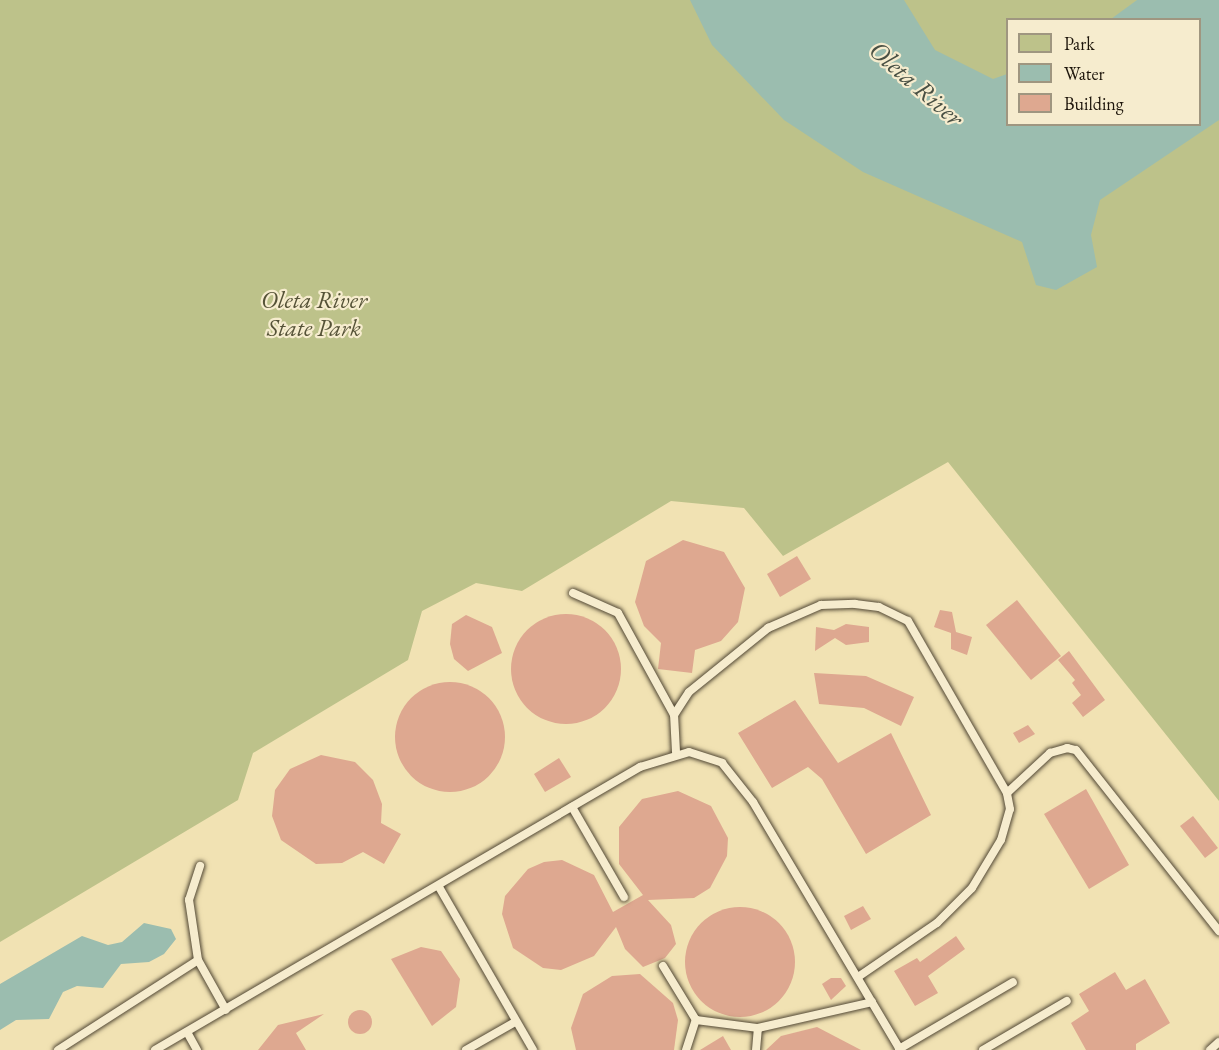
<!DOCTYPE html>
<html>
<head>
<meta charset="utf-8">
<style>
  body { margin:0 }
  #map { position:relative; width:1219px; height:1050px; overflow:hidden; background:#f1e2b3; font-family:"EB Garamond",serif }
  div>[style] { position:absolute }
  .green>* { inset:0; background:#bdc28a }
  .water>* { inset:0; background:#9bbdaf }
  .building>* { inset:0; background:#dea890 }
  .round { border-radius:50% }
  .roads { filter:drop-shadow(0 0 2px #524835) drop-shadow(0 0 2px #524835) }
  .service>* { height:8px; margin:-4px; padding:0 4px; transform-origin:4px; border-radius:4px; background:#f6ecce }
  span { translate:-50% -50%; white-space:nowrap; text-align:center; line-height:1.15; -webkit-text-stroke:4.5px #f6ecce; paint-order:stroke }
  .park-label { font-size:24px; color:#555237; font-style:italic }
  .water-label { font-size:26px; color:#495044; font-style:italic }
  .legend { position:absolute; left:1006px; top:18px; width:195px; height:108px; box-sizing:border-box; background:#f6ecce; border:2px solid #9f9680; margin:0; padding:8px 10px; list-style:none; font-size:18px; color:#1d150b }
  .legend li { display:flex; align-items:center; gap:12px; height:30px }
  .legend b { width:30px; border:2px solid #9f9680 }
</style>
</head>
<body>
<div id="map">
  <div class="green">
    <i style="clip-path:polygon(evenodd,0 0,1219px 0,1219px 801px,948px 462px,783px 556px,744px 508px,671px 501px,522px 591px,476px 583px,422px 611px,408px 660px,253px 753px,238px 800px,0 942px,0 0,1008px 20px,1200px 20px,1200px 124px,1008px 124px,1008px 20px)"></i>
  </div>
  <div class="water">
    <i style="clip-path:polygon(690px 0,904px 0,935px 50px,993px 79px,1007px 74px,1008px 124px,1200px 124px,1200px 20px,1111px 19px,1137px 0,1219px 0,1219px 120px,1100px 200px,1091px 235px,1097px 267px,1056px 290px,1036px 285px,1022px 242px,863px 172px,784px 120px,712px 45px)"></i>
    <i style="clip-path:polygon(144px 923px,171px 929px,176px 939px,164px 954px,149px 962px,121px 964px,103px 988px,77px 986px,63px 992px,49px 1019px,16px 1020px,0 1030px,0 984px,82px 936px,108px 945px,122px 942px)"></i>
  </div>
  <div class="building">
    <i style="clip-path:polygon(683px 540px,724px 552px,745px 588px,738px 622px,721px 641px,695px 650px,692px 673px,658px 669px,661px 643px,644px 626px,635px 602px,646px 561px)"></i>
    <i style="clip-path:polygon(797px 556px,811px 579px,780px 597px,767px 574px)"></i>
    <i style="clip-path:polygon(1017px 600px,1061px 656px,1031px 680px,986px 625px)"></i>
    <i style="clip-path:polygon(940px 610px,952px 612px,956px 632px,972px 637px,967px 655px,951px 649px,951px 633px,934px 627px)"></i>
    <i class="round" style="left:511px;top:614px;width:110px;height:110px"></i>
    <i style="clip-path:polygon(466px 615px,492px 627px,502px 653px,468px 671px,454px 659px,450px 644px,452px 624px)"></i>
    <i style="clip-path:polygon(846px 624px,869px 627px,869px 642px,846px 645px,835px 638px,815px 651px,816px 627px,834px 630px)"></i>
    <i style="clip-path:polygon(1069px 651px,1105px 700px,1083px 717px,1072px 703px,1081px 695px,1072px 683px,1075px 680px,1058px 660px)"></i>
    <i style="clip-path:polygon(814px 673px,866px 676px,914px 697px,901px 726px,864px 708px,819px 704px)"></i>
    <i class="round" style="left:395px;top:682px;width:110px;height:110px"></i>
    <i style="clip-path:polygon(795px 700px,838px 763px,891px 733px,931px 815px,866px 854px,822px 779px,808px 767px,772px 788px,738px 733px)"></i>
    <i style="clip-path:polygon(1028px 725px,1035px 734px,1019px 743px,1013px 733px)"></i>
    <i style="clip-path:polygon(321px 755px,355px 762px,373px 780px,382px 804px,381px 823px,401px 834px,384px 864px,363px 852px,342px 863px,316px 864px,281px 840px,272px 816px,275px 790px,290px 769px)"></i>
    <i style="clip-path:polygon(559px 758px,571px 777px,545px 792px,534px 774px)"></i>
    <i style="clip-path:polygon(1086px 789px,1129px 865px,1089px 889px,1044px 814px)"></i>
    <i style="clip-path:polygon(678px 791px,711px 806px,728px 838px,727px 856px,710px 888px,694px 898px,648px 900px,671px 925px,676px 944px,665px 958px,643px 967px,625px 949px,616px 927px,594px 956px,561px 970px,543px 968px,513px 948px,502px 914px,505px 896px,528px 869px,544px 862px,562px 860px,594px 875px,613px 912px,643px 895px,619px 864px,619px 827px,642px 799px)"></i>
    <i style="clip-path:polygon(1193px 816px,1218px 848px,1205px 858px,1180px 826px)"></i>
    <i style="clip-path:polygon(863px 906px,871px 919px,851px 930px,844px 916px)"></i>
    <i class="round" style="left:685px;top:907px;width:110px;height:110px"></i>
    <i style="clip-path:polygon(956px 936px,965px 949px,928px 976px,938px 993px,915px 1006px,894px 971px,917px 958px,920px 962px)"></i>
    <i style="clip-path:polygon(421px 947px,441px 951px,460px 979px,456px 1007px,432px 1026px,391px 959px)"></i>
    <i style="clip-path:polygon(1115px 972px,1126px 990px,1145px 979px,1170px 1023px,1136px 1044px,1136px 1050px,1086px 1050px,1071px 1023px,1089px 1011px,1079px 994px)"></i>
    <i style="clip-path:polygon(640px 974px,673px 1003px,678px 1020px,674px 1050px,576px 1050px,571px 1028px,583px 994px,612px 976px)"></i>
    <i style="clip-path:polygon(831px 978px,841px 978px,846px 986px,831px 1000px,822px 984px)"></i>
    <i class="round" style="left:348px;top:1010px;width:24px;height:24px"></i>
    <i style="clip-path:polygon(324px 1014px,296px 1033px,306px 1050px,258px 1050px,278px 1025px)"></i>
    <i style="clip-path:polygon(817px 1027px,861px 1050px,766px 1050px,781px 1036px)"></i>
    <i style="clip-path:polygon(723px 1036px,731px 1050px,700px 1050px)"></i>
  </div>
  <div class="roads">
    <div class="service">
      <i style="left:573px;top:593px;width:49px;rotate:24deg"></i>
      <i style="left:618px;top:613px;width:116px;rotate:61.2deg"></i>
      <i style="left:676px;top:752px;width:37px;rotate:-93deg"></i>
      <i style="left:674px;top:715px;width:27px;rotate:-57deg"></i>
      <i style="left:689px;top:692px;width:102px;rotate:-39deg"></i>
      <i style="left:768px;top:628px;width:58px;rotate:-23.5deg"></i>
      <i style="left:821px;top:605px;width:34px;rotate:-2deg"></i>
      <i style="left:855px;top:604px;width:24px;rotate:7deg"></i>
      <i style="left:879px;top:607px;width:32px;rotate:26deg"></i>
      <i style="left:908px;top:621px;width:198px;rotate:60.1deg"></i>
      <i style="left:572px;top:807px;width:104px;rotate:60deg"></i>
      <i style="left:439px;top:887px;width:188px;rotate:60deg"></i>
      <i style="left:198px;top:960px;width:61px;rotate:-98.5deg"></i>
      <i style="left:189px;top:900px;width:36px;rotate:-72deg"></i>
      <i style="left:663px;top:966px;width:63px;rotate:58.6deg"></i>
      <i style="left:696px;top:1020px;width:63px;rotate:7.4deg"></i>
      <i style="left:758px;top:1028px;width:117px;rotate:-12.8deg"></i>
      <i style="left:858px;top:977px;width:96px;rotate:-34.4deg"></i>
      <i style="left:937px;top:923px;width:49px;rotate:-45deg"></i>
      <i style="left:972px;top:888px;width:56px;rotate:-58.9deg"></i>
      <i style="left:1001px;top:840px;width:32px;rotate:-74deg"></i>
      <i style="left:1010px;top:809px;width:16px;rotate:-101deg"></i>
      <i style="left:1007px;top:793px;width:59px;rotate:-42.9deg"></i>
      <i style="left:1050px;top:753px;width:18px;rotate:-16deg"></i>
      <i style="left:1067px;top:748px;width:9px;rotate:13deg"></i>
      <i style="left:1076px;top:750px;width:231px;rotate:51.7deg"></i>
      <i style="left:187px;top:1032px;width:21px;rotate:61deg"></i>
      <i style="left:899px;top:1049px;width:132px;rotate:-30.4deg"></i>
      <i style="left:58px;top:1050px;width:166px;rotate:-32.7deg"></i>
      <i style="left:198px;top:960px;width:57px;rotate:60.8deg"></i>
      <i style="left:155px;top:1050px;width:562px;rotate:-30.26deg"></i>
      <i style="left:640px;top:767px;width:51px;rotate:-17deg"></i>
      <i style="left:689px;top:752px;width:35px;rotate:18deg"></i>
      <i style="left:722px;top:763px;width:50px;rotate:51.5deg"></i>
      <i style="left:753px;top:802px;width:288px;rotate:59.3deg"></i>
      <i style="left:466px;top:1050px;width:56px;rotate:-29.7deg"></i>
      <i style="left:686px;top:1050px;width:32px;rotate:-72deg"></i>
      <i style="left:756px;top:1050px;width:22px;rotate:-85deg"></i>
      <i style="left:983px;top:1050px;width:97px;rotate:-30.3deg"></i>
      <i style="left:1210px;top:1050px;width:12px;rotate:-42deg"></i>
    </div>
  </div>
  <div class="park-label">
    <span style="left:314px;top:314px">Oleta River<br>State Park</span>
  </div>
  <div class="water-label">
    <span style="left:916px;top:84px;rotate:41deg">Oleta River</span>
  </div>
  <ul class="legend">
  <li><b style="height:16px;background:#bdc28a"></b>Park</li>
  <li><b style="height:16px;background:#9bbdaf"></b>Water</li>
  <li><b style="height:16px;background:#dea890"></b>Building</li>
  </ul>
</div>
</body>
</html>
